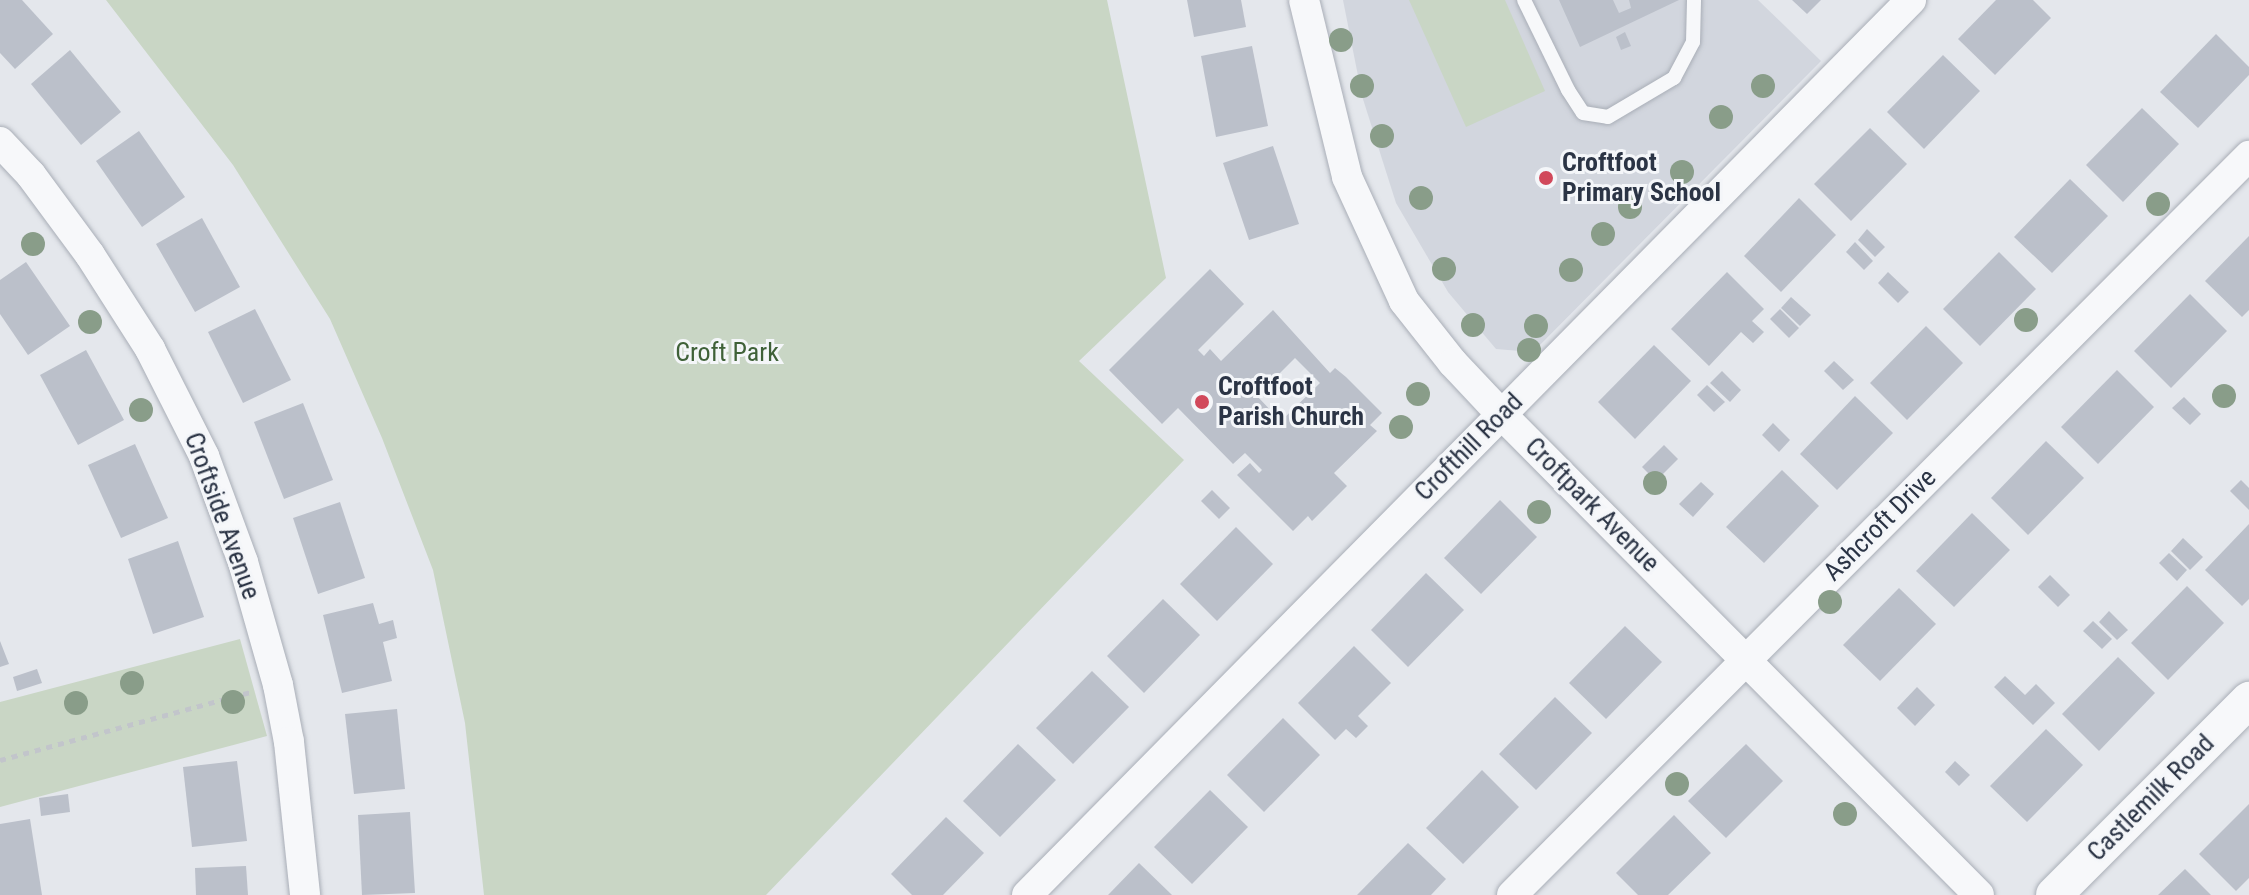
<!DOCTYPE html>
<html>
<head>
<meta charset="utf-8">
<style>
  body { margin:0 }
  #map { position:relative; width:2249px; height:895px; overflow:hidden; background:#e4e7ec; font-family:"Roboto Condensed",sans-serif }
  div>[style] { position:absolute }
  .built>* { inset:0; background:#d2d6de }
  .green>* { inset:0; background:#c9d6c5 }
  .building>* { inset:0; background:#bbc0ca }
  .path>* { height:5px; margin-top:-2.5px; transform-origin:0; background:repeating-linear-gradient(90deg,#c2c5cb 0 6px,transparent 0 12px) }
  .roads { filter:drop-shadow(0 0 2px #a9aeb7) drop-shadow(0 0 2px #a9aeb7) }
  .service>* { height:14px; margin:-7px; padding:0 7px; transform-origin:7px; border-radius:7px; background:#f7f8fa }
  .minor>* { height:30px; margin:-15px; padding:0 15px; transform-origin:15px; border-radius:15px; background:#f7f8fa }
  .tertiary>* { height:36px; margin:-18px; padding:0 18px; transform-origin:18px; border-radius:18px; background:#f7f8fa }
  .trees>* { width:24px; height:24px; margin:-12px; border-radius:50%; background:#899d89 }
  .dots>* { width:22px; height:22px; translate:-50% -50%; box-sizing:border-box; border:4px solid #f4f6f9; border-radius:50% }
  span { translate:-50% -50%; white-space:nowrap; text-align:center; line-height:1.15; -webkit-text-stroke:6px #f4f6f9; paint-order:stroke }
  .poi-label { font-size:26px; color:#2b3445; font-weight:700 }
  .left { translate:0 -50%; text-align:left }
  .park-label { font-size:26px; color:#3f6138 }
  .street-label { font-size:26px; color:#2b3445 }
</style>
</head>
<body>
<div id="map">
  <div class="built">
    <i style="clip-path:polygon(1343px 0,1758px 0,1821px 61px,1533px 352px,1496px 349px,1448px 292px,1396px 203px,1362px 96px)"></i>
  </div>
  <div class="green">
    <i style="clip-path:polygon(106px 0,1107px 0,1166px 278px,1079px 361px,1184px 460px,766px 895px,484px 895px,465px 723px,433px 570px,382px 438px,330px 319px,233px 165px)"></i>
    <i style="clip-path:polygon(1409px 0,1505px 0,1545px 91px,1466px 127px)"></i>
    <i style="clip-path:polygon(240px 639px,267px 736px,0 807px,0 702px)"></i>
  </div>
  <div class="building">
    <i style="clip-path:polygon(0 0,22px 0,53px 34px,15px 69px,0 53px)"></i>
    <i style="clip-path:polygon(1187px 0,1241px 0,1246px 27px,1194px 37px)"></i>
    <i style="clip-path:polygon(1559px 0,1613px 0,1619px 13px,1631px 8px,1629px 0,1679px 0,1580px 47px)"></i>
    <i style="clip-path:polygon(1792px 0,1821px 0,1807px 14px)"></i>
    <i style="clip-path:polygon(1996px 0,2033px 0,2051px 18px,1995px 75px,1958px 39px)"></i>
    <i style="clip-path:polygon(1625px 32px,1631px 46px,1621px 50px,1616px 37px)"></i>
    <i style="clip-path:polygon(2216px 34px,2249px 67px,2249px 75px,2198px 128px,2160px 92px)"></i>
    <i style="clip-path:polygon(1252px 46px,1268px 126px,1216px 137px,1201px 56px)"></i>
    <i style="clip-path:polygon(70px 50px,121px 112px,81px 145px,31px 84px)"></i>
    <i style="clip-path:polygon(1943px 55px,1980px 91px,1924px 149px,1887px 112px)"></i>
    <i style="clip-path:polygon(2142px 108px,2179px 144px,2123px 202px,2086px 165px)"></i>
    <i style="clip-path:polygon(1870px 128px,1907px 164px,1851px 221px,1814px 184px)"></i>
    <i style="clip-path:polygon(139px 131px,185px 197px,142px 227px,96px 161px)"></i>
    <i style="clip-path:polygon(1273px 146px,1299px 224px,1249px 240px,1223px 163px)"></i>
    <i style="clip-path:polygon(2070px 179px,2108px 216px,2052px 273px,2014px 237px)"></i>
    <i style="clip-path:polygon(1799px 198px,1836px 235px,1781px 292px,1744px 256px)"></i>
    <i style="clip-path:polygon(202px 218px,240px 287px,195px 312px,156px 244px)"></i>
    <i style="clip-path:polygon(1867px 229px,1885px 247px,1875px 257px,1858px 240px)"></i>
    <i style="clip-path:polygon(2249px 236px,2249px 310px,2242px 317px,2205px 281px)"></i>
    <i style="clip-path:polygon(1855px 242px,1873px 261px,1864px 270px,1846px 252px)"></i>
    <i style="clip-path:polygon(1999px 252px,2036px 289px,1980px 346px,1943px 309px)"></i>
    <i style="clip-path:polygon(26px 262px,70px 326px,28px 355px,0 314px,0 280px)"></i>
    <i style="clip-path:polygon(evenodd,1210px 269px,1244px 304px,1198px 350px,1204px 356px,1210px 349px,1221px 361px,1273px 310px,1330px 373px,1335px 368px,1346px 377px,1382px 413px,1370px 425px,1377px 431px,1334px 473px,1347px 486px,1312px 521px,1308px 516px,1293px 531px,1237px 475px,1250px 463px,1259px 473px,1262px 470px,1245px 453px,1233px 464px,1178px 408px,1162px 424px,1109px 370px,1210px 269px,1295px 358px,1320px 383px,1281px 421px,1257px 396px,1295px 358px)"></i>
    <i style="clip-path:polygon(1727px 272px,1764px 309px,1752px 321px,1764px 332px,1753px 343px,1741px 332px,1709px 366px,1671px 329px)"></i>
    <i style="clip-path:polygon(1888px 272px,1909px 292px,1898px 303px,1878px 283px)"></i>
    <i style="clip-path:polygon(2190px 294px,2227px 331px,2171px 388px,2134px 351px)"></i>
    <i style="clip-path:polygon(1791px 297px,1811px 315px,1800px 326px,1781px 308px)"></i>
    <i style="clip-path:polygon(255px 309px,291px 380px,243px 403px,208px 332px)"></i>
    <i style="clip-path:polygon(1780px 309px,1799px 328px,1789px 338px,1770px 319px)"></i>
    <i style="clip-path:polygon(1926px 326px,1963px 363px,1907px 420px,1870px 383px)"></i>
    <i style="clip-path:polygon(1654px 345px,1691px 381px,1635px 439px,1598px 402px)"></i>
    <i style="clip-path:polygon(86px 350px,124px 420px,78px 445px,40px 375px)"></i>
    <i style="clip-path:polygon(1834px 361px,1854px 380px,1843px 390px,1824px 371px)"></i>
    <i style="clip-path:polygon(2117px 370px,2154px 407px,2098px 464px,2061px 427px)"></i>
    <i style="clip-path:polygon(1722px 371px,1741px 390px,1730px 402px,1710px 383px)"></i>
    <i style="clip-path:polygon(1707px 385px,1725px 402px,1714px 412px,1697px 395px)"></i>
    <i style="clip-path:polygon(1855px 396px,1893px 433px,1837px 490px,1800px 454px)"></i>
    <i style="clip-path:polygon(2184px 397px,2201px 414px,2190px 425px,2172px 408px)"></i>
    <i style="clip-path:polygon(303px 403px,333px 480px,284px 499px,254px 422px)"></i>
    <i style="clip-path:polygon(1773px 423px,1790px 440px,1779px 452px,1762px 435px)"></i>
    <i style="clip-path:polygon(2046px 441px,2084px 478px,2028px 535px,1991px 498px)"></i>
    <i style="clip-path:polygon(135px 444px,168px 518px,121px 538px,88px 465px)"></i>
    <i style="clip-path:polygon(1664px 445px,1678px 459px,1656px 481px,1642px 467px)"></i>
    <i style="clip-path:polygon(1782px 470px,1819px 506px,1764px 563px,1726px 527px)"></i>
    <i style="clip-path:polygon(2241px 480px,2249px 488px,2249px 510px,2230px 491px)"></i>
    <i style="clip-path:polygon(1701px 482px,1714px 494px,1693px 517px,1679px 504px)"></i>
    <i style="clip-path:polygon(1212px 490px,1230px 508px,1219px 519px,1201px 501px)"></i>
    <i style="clip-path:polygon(1500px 500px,1537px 537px,1481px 594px,1444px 558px)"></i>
    <i style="clip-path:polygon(340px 502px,365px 578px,318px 594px,293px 518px)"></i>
    <i style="clip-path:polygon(1972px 513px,2010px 550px,1954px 607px,1916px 571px)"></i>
    <i style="clip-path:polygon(2249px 524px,2249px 599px,2242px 606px,2205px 570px)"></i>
    <i style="clip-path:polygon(1236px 527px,1273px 564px,1217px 621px,1180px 584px)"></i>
    <i style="clip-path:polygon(2183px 538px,2203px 557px,2190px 570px,2171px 551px)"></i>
    <i style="clip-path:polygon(178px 541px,204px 617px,153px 634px,128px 559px)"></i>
    <i style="clip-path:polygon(2169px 553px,2187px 570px,2177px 581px,2159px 563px)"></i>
    <i style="clip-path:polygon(1426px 573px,1464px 610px,1408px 667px,1371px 630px)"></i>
    <i style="clip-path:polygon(2050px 575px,2070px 595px,2058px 607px,2038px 587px)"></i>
    <i style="clip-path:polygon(2187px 586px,2224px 623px,2168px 680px,2131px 643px)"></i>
    <i style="clip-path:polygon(1899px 588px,1936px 624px,1880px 681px,1843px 645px)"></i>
    <i style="clip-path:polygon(1163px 599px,1200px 635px,1144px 693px,1107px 656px)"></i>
    <i style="clip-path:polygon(373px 603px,379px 624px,393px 620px,397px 638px,383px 642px,392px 681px,342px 693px,323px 615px)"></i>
    <i style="clip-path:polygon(2109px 611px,2128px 630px,2117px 640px,2099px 622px)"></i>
    <i style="clip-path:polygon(2093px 621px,2112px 639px,2102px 649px,2083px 631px)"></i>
    <i style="clip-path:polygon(1625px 626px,1662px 662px,1606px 719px,1569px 683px)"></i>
    <i style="clip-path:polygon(0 641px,9px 664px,0 667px)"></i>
    <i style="clip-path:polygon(1354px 646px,1391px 683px,1358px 716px,1368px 726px,1356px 738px,1346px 729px,1335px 740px,1298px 703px)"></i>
    <i style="clip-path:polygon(2118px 657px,2155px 693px,2099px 751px,2062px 714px)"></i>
    <i style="clip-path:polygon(37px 669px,42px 683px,17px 691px,13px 677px)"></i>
    <i style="clip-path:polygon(1092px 671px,1129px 707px,1073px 764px,1036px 728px)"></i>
    <i style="clip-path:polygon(2005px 676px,2025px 695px,2036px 684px,2055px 703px,2033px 725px,1994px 687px)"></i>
    <i style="clip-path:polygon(1917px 687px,1935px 705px,1915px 726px,1897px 708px)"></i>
    <i style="clip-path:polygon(1555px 697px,1592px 733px,1536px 790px,1499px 754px)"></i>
    <i style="clip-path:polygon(397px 709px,405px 789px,354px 794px,345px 714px)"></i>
    <i style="clip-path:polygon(1283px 718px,1320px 755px,1264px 812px,1227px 775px)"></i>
    <i style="clip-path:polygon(2046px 729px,2083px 765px,2027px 822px,1990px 786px)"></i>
    <i style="clip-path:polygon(1018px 744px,1056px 780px,1000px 837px,963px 801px)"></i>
    <i style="clip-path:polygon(1746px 744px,1783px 781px,1726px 838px,1688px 801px)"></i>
    <i style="clip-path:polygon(237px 761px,247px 841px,192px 847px,183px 767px)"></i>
    <i style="clip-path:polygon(1955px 761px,1970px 775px,1959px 786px,1945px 772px)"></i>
    <i style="clip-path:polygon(1482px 770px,1519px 807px,1463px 864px,1426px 828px)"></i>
    <i style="clip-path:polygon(1210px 790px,1248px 827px,1192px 884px,1154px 847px)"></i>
    <i style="clip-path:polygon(68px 794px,70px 812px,41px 816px,39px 798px)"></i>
    <i style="clip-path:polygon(2249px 804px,2249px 878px,2236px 891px,2199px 854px)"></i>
    <i style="clip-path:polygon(410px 812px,415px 893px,362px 895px,358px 815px)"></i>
    <i style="clip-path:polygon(1674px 815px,1711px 853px,1668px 895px,1638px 895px,1616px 873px)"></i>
    <i style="clip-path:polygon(946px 817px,984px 853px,943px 895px,912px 895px,891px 874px)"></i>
    <i style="clip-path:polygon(30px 819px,42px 895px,0 895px,0 824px)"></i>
    <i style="clip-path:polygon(1408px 843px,1446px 879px,1431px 895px,1357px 895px)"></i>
    <i style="clip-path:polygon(1139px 863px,1172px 895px,1108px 895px)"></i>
    <i style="clip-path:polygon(246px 866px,248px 895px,196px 895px,195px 868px)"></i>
    <i style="clip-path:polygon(2185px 869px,2211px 895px,2158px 895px)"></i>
  </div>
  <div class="path">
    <i style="left:0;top:760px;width:259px;rotate:-15.2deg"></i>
  </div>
  <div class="roads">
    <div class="service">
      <i style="left:1524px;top:0;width:100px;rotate:63.9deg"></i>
      <i style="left:1568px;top:90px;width:27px;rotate:57deg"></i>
      <i style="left:1583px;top:113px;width:25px;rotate:9deg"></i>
      <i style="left:1608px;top:117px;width:77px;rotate:-30.6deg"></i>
      <i style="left:1674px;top:78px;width:41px;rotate:-62.2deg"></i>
      <i style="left:1693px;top:42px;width:42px;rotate:-88.6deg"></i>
    </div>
    <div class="minor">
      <i style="left:1304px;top:0;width:182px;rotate:76.3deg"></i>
      <i style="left:1347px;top:177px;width:136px;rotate:65.3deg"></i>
      <i style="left:1404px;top:301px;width:79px;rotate:51.7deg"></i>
      <i style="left:1453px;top:363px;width:70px;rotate:46.7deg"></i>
      <i style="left:1501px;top:414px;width:678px;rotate:45.18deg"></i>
      <i style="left:0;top:142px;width:45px;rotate:46.8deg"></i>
      <i style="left:31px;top:175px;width:99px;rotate:53.6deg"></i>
      <i style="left:90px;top:255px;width:112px;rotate:57.4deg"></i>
      <i style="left:150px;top:349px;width:120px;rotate:63.2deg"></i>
      <i style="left:204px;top:456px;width:113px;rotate:69.8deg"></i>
      <i style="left:243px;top:562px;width:128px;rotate:74.1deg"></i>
      <i style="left:278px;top:685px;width:58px;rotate:79.1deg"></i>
      <i style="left:289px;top:742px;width:154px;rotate:84deg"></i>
      <i style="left:1027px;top:895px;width:1258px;rotate:-45.35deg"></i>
      <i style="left:1512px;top:895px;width:1044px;rotate:-45.08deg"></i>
    </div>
    <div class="tertiary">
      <i style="left:2054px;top:895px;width:276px;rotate:-45deg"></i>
    </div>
  </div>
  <div class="trees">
    <i style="left:1341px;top:40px"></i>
    <i style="left:1362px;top:86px"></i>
    <i style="left:1763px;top:86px"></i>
    <i style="left:1721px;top:117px"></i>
    <i style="left:1382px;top:136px"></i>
    <i style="left:1682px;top:172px"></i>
    <i style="left:1421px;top:198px"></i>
    <i style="left:2158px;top:204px"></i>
    <i style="left:1630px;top:207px"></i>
    <i style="left:1603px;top:234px"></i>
    <i style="left:33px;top:244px"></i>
    <i style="left:1444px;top:269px"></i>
    <i style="left:1571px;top:270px"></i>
    <i style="left:2026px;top:320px"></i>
    <i style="left:90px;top:322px"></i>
    <i style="left:1473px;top:325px"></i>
    <i style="left:1536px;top:326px"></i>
    <i style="left:1529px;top:350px"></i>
    <i style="left:1418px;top:394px"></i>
    <i style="left:2224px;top:396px"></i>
    <i style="left:141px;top:410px"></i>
    <i style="left:1401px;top:427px"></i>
    <i style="left:1655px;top:483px"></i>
    <i style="left:1539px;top:512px"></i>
    <i style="left:1830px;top:602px"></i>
    <i style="left:132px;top:683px"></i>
    <i style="left:233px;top:702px"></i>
    <i style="left:76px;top:703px"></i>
    <i style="left:1677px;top:784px"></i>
    <i style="left:1845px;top:814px"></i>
  </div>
  <div class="dots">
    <i style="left:1546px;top:178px;background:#d1495b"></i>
    <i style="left:1202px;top:402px;background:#d1495b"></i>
  </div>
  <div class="poi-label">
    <span class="left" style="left:1562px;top:178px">Croftfoot<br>Primary School</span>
    <span class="left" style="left:1218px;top:402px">Croftfoot<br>Parish Church</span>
  </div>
  <div class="park-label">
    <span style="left:727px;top:353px">Croft Park</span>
  </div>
  <div class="street-label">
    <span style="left:1469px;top:447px;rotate:-45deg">Crofthill Road</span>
    <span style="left:1592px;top:505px;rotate:45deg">Croftpark Avenue</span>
    <span style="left:222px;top:516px;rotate:70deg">Croftside Avenue</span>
    <span style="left:1880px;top:525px;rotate:-45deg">Ashcroft Drive</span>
    <span style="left:2151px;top:798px;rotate:-45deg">Castlemilk Road</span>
  </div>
</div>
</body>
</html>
